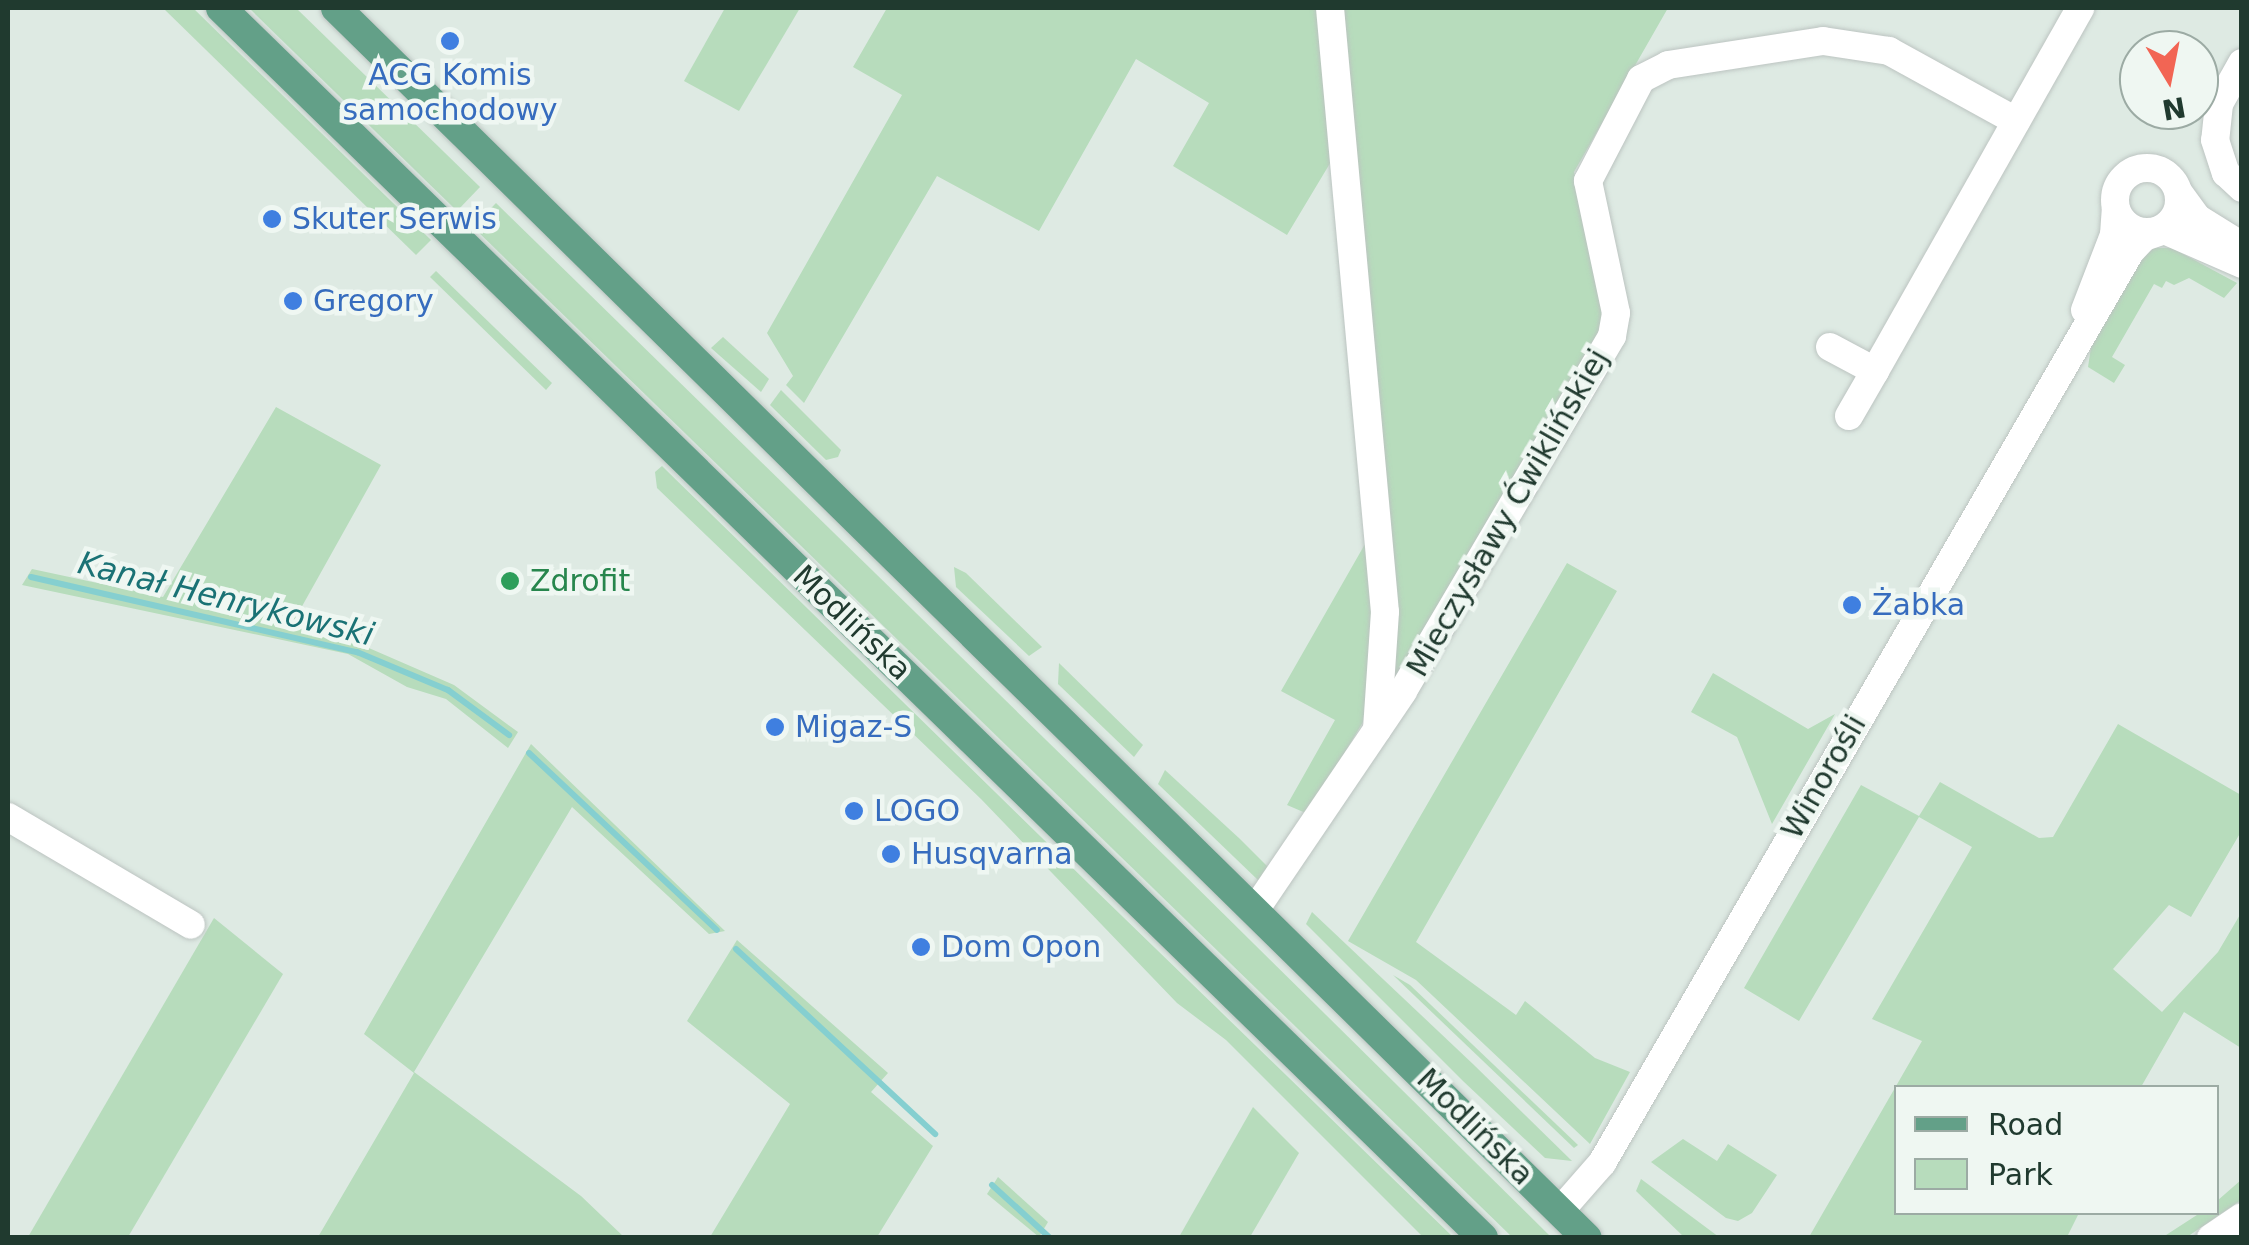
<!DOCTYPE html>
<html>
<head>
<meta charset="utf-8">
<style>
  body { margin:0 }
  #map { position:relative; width:2249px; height:1245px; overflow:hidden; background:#deeae3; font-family:"DejaVu Sans",sans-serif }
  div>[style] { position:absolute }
  .green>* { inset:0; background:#b7dcbc }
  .stream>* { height:6px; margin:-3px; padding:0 3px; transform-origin:3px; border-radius:3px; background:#85cfd0 }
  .roads { filter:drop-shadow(0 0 2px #bcc4c1) drop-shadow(0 0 2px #bcc4c1) }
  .minor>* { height:28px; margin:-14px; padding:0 14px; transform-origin:14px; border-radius:14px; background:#fff }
  .minor>.ring { margin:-14px; padding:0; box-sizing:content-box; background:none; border:28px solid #fff; border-radius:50% }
  .major>* { height:30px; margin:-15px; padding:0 15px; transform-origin:15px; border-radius:15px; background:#63a088 }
  .dots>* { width:28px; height:28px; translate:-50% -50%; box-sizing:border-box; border:5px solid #eff7f2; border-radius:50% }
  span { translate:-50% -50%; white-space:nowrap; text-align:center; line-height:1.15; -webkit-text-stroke:9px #eff7f2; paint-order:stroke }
  .shop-label { font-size:30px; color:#366cbe }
  .left { translate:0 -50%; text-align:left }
  .street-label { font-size:30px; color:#203a2f }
  .leisure-label { font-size:30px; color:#27864d }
  .water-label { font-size:32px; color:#1a7275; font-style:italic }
  .frame { position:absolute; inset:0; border:10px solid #203a2f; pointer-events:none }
  .legend { position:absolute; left:1894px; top:1085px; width:325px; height:130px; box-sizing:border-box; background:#eff7f2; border:2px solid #9caba4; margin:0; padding:12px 18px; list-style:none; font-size:30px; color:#203a2f }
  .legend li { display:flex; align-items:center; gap:20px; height:50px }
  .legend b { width:50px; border:2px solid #9caba4 }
  .north { position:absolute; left:2119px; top:30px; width:100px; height:100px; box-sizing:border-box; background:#eff7f2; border:2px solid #9caba4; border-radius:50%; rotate:170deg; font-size:28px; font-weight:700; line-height:40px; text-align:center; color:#203a2f }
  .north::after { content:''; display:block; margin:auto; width:35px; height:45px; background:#f26554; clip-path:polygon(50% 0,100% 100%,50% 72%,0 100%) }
</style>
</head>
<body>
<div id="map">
  <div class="green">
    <i style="clip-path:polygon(163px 8px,193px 8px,431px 240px,416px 255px)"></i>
    <i style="clip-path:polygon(249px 8px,296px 8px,480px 187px,457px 211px)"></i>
    <i style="clip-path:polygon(725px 8px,800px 8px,739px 111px,684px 81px)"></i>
    <i style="clip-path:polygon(887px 8px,1318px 8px,1332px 160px,1287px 235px,1173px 166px,1209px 103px,1136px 59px,1039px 231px,937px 176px,804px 403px,786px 385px,793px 376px,767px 333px,902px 95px,853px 67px)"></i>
    <i style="clip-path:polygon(1342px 8px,1668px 8px,1574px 172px,1606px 326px,1389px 693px)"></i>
    <i style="clip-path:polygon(496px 203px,1170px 861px,1551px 1237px,1512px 1237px,473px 227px)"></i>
    <i style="clip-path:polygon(2172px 248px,2237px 283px,2224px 298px,2189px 278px,2174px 285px,2166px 281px,2162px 288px,2154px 284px,2112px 357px,2125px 365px,2114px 383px,2088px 367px,2091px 347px,2141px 260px,2154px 248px)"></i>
    <i style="clip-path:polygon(436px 271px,552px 383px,546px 390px,430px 277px)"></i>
    <i style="clip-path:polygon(723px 337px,769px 379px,761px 392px,711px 348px)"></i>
    <i style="clip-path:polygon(781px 390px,841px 450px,838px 457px,826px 460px,770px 405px)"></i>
    <i style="clip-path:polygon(276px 407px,381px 465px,291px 626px,355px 642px,454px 685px,518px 732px,508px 748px,446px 699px,407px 687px,348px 654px,22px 585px,32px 569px,163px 597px)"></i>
    <i style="clip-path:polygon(662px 466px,1089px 884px,1453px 1237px,1423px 1237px,1226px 1040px,1177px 1003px,981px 799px,657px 488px,655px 472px)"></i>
    <i style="clip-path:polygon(1365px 544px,1375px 622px,1363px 722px,1308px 814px,1287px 805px,1335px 720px,1281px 691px)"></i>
    <i style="clip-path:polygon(1567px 563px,1617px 591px,1416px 942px,1516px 1015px,1525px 1001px,1595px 1058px,1630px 1072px,1590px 1144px,1416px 980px,1348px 941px)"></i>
    <i style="clip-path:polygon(954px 567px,966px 573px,1042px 647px,1029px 656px,956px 587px)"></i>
    <i style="clip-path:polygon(1059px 663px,1143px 745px,1134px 757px,1058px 684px)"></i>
    <i style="clip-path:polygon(1713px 673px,1808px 729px,1835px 714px,1772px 824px,1737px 737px,1691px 712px)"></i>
    <i style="clip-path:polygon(2118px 724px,2241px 795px,2242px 830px,2191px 917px,2169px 905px,2113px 969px,2162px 1012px,2218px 952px,2241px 913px,2241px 1048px,2184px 1012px,2141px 1087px,1896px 1088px,1896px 1212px,2079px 1213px,2067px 1237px,1809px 1237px,1922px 1041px,1872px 1019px,1972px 847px,1919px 817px,1799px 1021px,1744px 988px,1861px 785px,1919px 816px,1940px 782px,2039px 838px,2053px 837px)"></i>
    <i style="clip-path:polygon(531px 744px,725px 931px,709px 934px,572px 807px,414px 1072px,581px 1196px,624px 1237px,318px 1237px,414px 1073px,364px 1034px)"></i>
    <i style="clip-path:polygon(1165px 770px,1240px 839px,1272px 871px,1259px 881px,1158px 784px)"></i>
    <i style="clip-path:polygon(1312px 912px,1474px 1065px,1572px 1161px,1545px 1158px,1463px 1081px,1306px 924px)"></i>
    <i style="clip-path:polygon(214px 918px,283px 974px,128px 1237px,28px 1237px)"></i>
    <i style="clip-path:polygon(737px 940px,888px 1073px,871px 1092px,933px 1146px,877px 1237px,710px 1237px,790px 1104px,687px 1021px)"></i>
    <i style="clip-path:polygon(1393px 975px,1410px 985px,1578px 1145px,1574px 1148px)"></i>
    <i style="clip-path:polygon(1253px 1107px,1299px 1153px,1250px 1237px,1179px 1237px)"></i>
    <i style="clip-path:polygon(1683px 1139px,1717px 1161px,1728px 1144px,1777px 1175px,1752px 1213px,1738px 1221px,1726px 1218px,1651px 1162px)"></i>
    <i style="clip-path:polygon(998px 1177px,1048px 1222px,1039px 1237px,987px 1194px)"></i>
    <i style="clip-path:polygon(1641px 1179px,1719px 1237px,1684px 1237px,1636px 1191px)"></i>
    <i style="clip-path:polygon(2241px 1180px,2241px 1200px,2187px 1237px,2163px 1237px,2200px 1213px,2216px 1212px,2217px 1201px)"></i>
  </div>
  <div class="stream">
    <i style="left:31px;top:577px;width:335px;rotate:13deg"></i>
    <i style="left:357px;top:652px;width:99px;rotate:22.7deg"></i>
    <i style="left:448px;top:690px;width:76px;rotate:36.4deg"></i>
    <i style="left:529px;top:753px;width:258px;rotate:43.3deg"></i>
    <i style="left:736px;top:949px;width:272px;rotate:42.9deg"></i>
    <i style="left:992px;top:1185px;width:79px;rotate:42.4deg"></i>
  </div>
  <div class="roads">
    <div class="minor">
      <i style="left:1330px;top:8px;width:606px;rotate:84.8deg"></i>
      <i style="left:1385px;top:612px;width:118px;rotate:93.9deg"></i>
      <i style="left:2242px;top:63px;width:47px;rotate:119.3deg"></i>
      <i style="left:2219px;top:104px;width:36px;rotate:96deg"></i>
      <i style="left:2215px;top:140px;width:35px;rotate:72deg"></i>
      <i style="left:2226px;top:173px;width:22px;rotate:43deg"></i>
      <i class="ring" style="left:2115px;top:168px;width:36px;height:36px"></i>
      <i style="left:2179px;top:193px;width:31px;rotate:54deg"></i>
      <i style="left:2197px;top:218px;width:53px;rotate:31.9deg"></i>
      <i style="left:2085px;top:310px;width:80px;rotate:-68.9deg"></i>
      <i style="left:2114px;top:235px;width:26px;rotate:-86deg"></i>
      <i style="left:1830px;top:347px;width:51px;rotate:28.1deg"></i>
      <i style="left:1875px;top:371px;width:52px;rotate:120deg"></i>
      <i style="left:1875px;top:371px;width:417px;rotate:-60.5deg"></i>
      <i style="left:8px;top:817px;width:212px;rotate:30.5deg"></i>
      <i style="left:1255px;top:910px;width:264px;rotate:-55.9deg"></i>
      <i style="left:1403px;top:691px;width:412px;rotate:-59.5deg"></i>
      <i style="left:1612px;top:336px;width:23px;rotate:-80deg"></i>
      <i style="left:1616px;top:313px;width:135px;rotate:-102deg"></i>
      <i style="left:1588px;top:181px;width:115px;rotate:-62.5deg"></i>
      <i style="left:1641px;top:79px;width:30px;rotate:-27deg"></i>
      <i style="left:1668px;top:65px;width:157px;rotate:-8.8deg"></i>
      <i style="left:1823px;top:41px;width:67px;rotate:8.6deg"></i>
      <i style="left:1889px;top:51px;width:145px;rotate:28.9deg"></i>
      <i style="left:1560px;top:1211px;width:64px;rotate:-48.8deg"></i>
      <i style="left:1602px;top:1163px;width:1053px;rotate:-59.9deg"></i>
      <i style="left:2130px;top:252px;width:21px;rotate:-47deg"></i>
      <i style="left:2144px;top:237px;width:21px;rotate:-19deg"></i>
      <i style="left:2164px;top:230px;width:85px;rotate:23.6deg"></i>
      <i style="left:2211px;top:1238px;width:37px;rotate:-34deg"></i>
    </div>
    <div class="major">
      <i style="left:221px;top:8px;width:1762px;rotate:44.26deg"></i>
      <i style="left:336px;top:8px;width:1754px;rotate:44.52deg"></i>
    </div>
  </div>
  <div class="dots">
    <i style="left:450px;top:41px;background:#3f7fe0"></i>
    <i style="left:272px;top:219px;background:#3f7fe0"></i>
    <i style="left:293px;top:301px;background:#3f7fe0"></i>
    <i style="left:510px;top:581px;background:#2e9e5b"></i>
    <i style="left:1852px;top:605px;background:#3f7fe0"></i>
    <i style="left:775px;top:727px;background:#3f7fe0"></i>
    <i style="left:854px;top:811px;background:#3f7fe0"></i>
    <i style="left:891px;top:854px;background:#3f7fe0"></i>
    <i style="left:921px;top:947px;background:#3f7fe0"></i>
  </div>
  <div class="shop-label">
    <span style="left:450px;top:92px">ACG Komis<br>samochodowy</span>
    <span class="left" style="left:292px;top:219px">Skuter Serwis</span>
    <span class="left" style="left:313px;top:301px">Gregory</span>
    <span class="left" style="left:1872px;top:605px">Żabka</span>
    <span class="left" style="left:795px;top:727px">Migaz-S</span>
    <span class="left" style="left:874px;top:811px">LOGO</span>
    <span class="left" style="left:911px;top:854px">Husqvarna</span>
    <span class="left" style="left:941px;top:947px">Dom Opon</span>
  </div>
  <div class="street-label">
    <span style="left:1508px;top:513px;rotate:-60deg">Mieczysławy Ćwiklińskiej</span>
    <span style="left:852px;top:623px;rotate:44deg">Modlińska</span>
    <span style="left:1824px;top:777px;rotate:-60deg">Winorośli</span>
    <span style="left:1475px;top:1127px;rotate:45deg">Modlińska</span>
  </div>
  <div class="leisure-label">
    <span class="left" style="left:530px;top:581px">Zdrofit</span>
  </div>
  <div class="water-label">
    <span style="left:226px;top:599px;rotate:14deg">Kanał Henrykowski</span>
  </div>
  <div class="frame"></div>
  <ul class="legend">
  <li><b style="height:12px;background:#63a088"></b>Road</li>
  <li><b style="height:28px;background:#b7dcbc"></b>Park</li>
  </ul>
  <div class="north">N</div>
</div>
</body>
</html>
